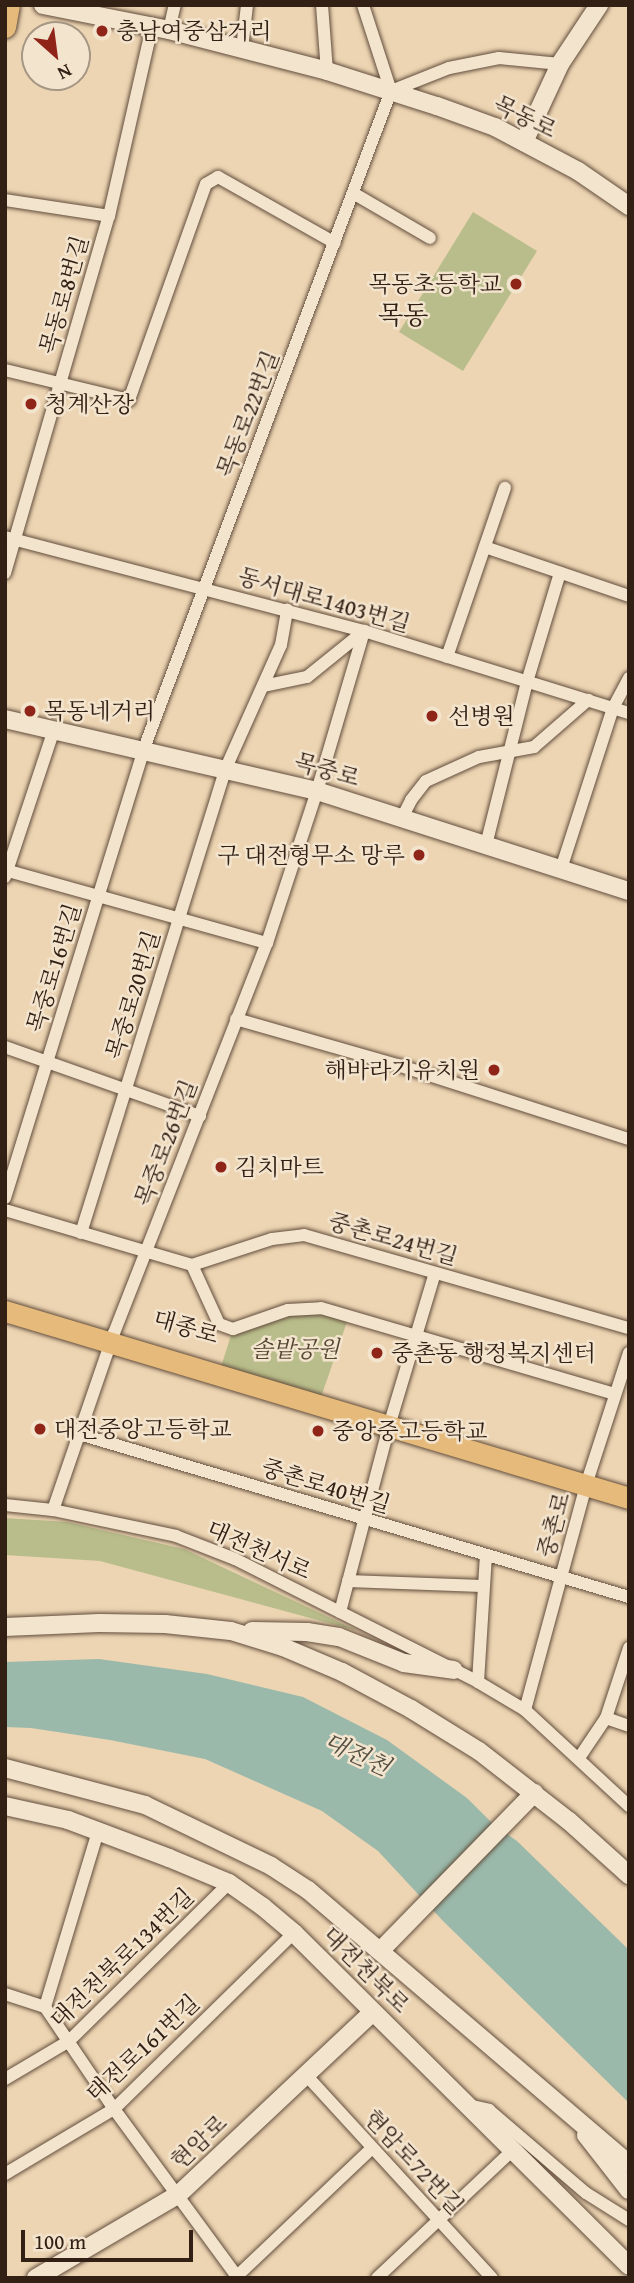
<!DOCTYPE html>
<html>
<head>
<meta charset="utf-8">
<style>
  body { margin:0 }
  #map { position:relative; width:634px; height:2283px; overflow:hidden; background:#edd5b3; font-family:"Gentium Book Plus","Noto Serif KR",serif }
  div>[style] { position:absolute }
  .green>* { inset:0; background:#b9bd8b }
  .water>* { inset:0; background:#9ab9aa }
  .roads { filter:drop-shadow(0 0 2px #624d3c) drop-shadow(0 0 2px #624d3c) }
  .street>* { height:12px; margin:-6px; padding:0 6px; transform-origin:6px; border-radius:6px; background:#f3e4ce }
  .secondary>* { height:18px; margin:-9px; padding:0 9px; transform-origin:9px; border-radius:9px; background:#f3e4ce }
  .primary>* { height:21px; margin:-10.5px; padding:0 10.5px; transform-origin:10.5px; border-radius:10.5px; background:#e6ba7a }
  .dots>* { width:19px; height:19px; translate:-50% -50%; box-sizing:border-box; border:4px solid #f3e4ce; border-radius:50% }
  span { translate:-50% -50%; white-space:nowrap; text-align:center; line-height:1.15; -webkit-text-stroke:5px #f3e4ce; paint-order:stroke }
  .poi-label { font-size:23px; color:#332015 }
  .left { translate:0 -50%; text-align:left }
  .right { translate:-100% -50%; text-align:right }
  .street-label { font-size:23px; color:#332015 }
  .park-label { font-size:23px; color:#544732; font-style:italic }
  .water-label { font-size:24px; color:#524e42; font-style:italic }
  .quarter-label { font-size:26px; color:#332015 }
  .frame { position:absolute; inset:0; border:7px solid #332015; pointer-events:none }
  .north { position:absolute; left:21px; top:21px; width:70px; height:70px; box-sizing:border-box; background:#f3e4ce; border:2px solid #a69684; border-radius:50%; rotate:152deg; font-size:19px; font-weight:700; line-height:28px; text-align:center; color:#332015 }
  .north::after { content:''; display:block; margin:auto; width:24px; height:32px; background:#8f2418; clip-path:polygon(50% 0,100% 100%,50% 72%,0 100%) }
  .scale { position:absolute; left:21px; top:2230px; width:172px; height:32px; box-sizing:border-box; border:4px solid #332015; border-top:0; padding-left:9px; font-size:21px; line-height:24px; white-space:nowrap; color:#332015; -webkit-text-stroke:5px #f3e4ce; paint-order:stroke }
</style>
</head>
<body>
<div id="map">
  <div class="green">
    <i style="clip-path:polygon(473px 212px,537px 251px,463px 371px,399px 332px)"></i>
    <i style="clip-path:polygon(288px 1310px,349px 1316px,320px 1400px,220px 1370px,233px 1329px)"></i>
    <i style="clip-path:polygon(5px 1518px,67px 1522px,184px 1549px,358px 1631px,100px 1561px,5px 1555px)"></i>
  </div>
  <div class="water">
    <i style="clip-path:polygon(99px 1659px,207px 1674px,303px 1697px,387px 1740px,467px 1798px,493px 1824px,517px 1841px,629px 1950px,629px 2103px,443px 1921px,378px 1851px,322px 1811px,205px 1759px,110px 1740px,31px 1728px,5px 1727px,5px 1662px)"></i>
  </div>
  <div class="roads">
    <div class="street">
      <i style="left:322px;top:5px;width:66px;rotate:85.7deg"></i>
      <i style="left:363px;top:5px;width:90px;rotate:72deg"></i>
      <i style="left:169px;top:30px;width:26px;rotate:-77deg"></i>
      <i style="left:242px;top:49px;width:44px;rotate:-83.5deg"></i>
      <i style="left:391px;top:91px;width:62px;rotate:-21.6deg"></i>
      <i style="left:449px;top:68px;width:51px;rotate:-11.3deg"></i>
      <i style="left:499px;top:58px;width:61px;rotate:5.6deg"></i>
      <i style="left:353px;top:193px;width:89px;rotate:30.3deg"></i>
      <i style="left:5px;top:200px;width:105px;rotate:8.7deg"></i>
      <i style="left:5px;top:370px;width:128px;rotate:13.6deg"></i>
      <i style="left:129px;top:400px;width:229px;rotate:-70.4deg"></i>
      <i style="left:206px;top:184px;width:14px;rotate:-30deg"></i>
      <i style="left:218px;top:177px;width:134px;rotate:29.4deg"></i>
      <i style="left:5px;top:537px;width:371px;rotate:14.7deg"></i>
      <i style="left:364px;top:631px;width:277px;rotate:17.2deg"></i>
      <i style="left:485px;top:547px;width:152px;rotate:18.8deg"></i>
      <i style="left:5px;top:573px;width:372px;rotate:-73.8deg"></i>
      <i style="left:109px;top:216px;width:195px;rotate:-77.2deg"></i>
      <i style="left:447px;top:657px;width:179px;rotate:-71.1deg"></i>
      <i style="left:263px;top:686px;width:45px;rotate:-11.6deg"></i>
      <i style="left:307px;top:677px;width:73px;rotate:-38.9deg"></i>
      <i style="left:402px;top:818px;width:20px;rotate:-63deg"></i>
      <i style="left:411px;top:800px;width:24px;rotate:-52deg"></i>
      <i style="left:426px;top:781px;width:58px;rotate:-24.4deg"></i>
      <i style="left:479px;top:757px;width:56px;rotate:-10.3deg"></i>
      <i style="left:534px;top:747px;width:72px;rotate:-41deg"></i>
      <i style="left:486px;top:845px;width:168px;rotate:-75.9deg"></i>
      <i style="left:527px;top:682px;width:114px;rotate:-73.2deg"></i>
      <i style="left:561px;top:869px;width:169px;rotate:-72.1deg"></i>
      <i style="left:613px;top:708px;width:34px;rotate:-62deg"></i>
      <i style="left:5px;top:870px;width:272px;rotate:15.6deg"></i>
      <i style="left:5px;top:877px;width:155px;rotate:-71.6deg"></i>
      <i style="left:236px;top:1019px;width:168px;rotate:15.9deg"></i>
      <i style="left:398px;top:1065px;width:243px;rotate:17.8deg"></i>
      <i style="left:5px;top:1047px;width:207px;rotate:19.5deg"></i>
      <i style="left:5px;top:1198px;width:468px;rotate:-72.8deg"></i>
      <i style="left:143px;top:751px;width:705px;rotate:-69.41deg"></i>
      <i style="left:5px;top:1210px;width:195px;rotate:16.4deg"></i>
      <i style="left:192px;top:1265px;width:84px;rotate:-18deg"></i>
      <i style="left:272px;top:1239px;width:32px;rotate:-7deg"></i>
      <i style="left:304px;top:1235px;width:338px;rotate:16deg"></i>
      <i style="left:81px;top:1233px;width:485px;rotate:-72.7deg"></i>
      <i style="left:225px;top:770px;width:137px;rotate:-65.9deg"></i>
      <i style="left:281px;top:645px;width:36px;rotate:-80deg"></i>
      <i style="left:192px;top:1265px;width:65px;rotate:65.4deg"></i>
      <i style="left:219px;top:1324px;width:15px;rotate:20deg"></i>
      <i style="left:233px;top:1329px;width:58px;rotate:-19.1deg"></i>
      <i style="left:288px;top:1310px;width:33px;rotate:-3deg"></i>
      <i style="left:321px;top:1308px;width:306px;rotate:16.3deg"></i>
      <i style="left:392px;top:1416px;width:149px;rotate:-73.3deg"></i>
      <i style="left:79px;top:1434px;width:574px;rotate:16.51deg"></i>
      <i style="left:5px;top:1505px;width:48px;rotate:5.9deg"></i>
      <i style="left:53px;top:1510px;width:126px;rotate:11.9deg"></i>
      <i style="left:176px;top:1536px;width:63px;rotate:21.3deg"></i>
      <i style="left:235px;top:1559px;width:272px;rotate:26.8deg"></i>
      <i style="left:478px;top:1682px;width:55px;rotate:30.8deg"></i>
      <i style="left:525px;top:1710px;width:142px;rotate:42.7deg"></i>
      <i style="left:53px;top:1510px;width:187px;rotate:-71deg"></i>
      <i style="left:114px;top:1333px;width:419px;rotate:-68.6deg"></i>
      <i style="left:267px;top:943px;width:160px;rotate:-71.8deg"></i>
      <i style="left:317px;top:791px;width:167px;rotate:-73.6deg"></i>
      <i style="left:348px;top:1581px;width:134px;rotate:2.1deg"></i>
      <i style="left:340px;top:1612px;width:192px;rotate:-75.2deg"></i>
      <i style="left:478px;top:1682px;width:127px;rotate:-86.4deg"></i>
      <i style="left:525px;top:1710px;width:233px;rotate:-74.8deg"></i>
      <i style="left:586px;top:1485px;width:139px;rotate:-72deg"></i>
      <i style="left:606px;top:1718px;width:24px;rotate:19deg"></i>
      <i style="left:579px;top:1758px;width:48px;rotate:-56deg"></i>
      <i style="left:606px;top:1718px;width:74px;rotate:-71.8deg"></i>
      <i style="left:5px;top:1994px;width:42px;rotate:18deg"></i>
      <i style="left:45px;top:2007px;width:123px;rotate:55.9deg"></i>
      <i style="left:114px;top:2109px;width:210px;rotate:53.7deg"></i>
      <i style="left:45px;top:2007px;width:183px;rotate:-73.2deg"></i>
      <i style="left:306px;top:2075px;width:275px;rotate:47.5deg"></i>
      <i style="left:5px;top:2079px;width:74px;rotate:-30.7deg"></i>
      <i style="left:69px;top:2041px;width:225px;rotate:-44.6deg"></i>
      <i style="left:468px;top:2105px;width:22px;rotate:13deg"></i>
      <i style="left:489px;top:2110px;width:128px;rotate:40.6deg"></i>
      <i style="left:586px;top:2193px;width:51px;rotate:32.1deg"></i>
      <i style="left:5px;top:2174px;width:127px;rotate:-30.8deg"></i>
      <i style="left:114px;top:2109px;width:252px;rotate:-44.4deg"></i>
      <i style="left:235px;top:2278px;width:187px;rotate:-43.5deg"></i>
      <i style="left:377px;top:2278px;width:187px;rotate:-43.3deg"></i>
    </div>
    <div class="secondary">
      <i style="left:43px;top:5px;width:128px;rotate:11.2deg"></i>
      <i style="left:169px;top:30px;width:163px;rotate:14.5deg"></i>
      <i style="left:327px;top:71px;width:115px;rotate:17.7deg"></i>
      <i style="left:437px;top:106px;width:62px;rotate:19.9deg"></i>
      <i style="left:495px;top:127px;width:94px;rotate:27.9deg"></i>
      <i style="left:578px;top:171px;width:62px;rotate:34.5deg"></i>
      <i style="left:524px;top:142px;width:86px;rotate:-65.2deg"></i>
      <i style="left:560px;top:64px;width:71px;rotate:-56.5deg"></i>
      <i style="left:5px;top:719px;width:320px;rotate:13deg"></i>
      <i style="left:317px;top:791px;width:328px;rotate:17.8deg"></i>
      <i style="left:5px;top:1627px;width:94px;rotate:-2.4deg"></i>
      <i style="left:99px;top:1623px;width:66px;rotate:0.9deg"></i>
      <i style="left:165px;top:1624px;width:66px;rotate:6.1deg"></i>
      <i style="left:231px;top:1631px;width:54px;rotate:17.1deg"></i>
      <i style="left:283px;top:1647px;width:64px;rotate:23deg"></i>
      <i style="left:342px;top:1672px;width:78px;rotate:28.2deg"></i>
      <i style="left:411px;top:1709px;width:80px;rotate:31.7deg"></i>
      <i style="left:479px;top:1751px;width:114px;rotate:37.9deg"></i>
      <i style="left:569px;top:1821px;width:81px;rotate:42deg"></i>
      <i style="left:252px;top:1631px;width:55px;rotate:1deg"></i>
      <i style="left:307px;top:1632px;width:32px;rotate:9deg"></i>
      <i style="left:339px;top:1637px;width:70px;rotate:21.8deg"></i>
      <i style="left:404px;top:1663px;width:50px;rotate:8deg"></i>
      <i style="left:5px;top:1768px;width:145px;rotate:14.8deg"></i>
      <i style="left:145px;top:1805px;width:140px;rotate:25.8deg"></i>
      <i style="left:271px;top:1866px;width:44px;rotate:33deg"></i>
      <i style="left:308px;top:1890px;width:422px;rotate:40.5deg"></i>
      <i style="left:5px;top:1806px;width:65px;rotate:12.5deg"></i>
      <i style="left:68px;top:1820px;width:108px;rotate:20.6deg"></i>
      <i style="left:169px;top:1858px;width:65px;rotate:22.6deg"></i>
      <i style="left:229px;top:1883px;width:42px;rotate:35.2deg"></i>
      <i style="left:263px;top:1907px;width:40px;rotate:40deg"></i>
      <i style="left:294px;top:1933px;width:472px;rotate:44.8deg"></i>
      <i style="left:380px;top:1951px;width:221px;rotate:-45.7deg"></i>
      <i style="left:586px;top:2135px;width:70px;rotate:52deg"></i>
      <i style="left:36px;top:2278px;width:166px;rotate:-30.4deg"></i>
      <i style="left:179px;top:2194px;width:266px;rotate:-43.2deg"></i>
    </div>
    <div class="primary">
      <i style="left:5px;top:27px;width:22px;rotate:-80deg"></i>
      <i style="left:5px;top:1311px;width:651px;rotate:16.68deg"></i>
    </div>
  </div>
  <div class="dots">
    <i style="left:102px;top:31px;background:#8f2418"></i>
    <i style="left:516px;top:284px;background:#8f2418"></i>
    <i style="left:31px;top:404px;background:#8f2418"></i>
    <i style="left:30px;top:711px;background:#8f2418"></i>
    <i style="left:432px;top:716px;background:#8f2418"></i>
    <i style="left:419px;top:855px;background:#8f2418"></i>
    <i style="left:494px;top:1070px;background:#8f2418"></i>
    <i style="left:221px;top:1167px;background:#8f2418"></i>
    <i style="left:377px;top:1353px;background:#8f2418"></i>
    <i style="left:40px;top:1429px;background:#8f2418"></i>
    <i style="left:318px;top:1431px;background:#8f2418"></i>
  </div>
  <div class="poi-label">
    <span class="left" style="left:116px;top:31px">충남여중삼거리</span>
    <span class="right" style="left:502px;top:284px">목동초등학교</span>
    <span class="left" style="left:45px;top:404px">청계산장</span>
    <span class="left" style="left:44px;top:711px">목동네거리</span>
    <span class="left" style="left:448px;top:716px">선병원</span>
    <span class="right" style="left:405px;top:855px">구 대전형무소 망루</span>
    <span class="right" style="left:480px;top:1070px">해바라기유치원</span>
    <span class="left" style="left:235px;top:1167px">김치마트</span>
    <span class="left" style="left:391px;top:1353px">중촌동 행정복지센터</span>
    <span class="left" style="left:54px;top:1429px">대전중앙고등학교</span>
    <span class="left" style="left:332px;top:1431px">중앙중고등학교</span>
  </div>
  <div class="street-label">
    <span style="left:525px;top:117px;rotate:26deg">목동로</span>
    <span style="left:64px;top:295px;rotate:-74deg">목동로8번길</span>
    <span style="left:248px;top:414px;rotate:-69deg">목동로22번길</span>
    <span style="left:324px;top:600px;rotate:16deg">동서대로1403번길</span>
    <span style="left:327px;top:770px;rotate:16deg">목중로</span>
    <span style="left:54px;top:968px;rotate:-73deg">목중로16번길</span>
    <span style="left:133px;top:995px;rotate:-73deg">목중로20번길</span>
    <span style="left:166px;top:1143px;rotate:-69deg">목중로26번길</span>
    <span style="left:393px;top:1239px;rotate:16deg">중촌로24번길</span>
    <span style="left:186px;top:1327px;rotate:16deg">대종로</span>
    <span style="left:326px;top:1486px;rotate:17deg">중촌로40번길</span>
    <span style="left:554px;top:1525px;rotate:-75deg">중촌로</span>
    <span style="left:259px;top:1550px;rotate:24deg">대전천서로</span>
    <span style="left:122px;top:1958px;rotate:-44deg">대전천북로134번길</span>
    <span style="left:366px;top:1970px;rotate:45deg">대전천북로</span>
    <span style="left:143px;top:2048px;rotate:-43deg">태전로161번길</span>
    <span style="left:199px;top:2142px;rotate:-43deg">현암로</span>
    <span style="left:414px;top:2162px;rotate:47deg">현암로72번길</span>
  </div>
  <div class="park-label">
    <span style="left:295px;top:1349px">솔밭공원</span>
  </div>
  <div class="water-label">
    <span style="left:357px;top:1754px;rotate:25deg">대전천</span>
  </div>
  <div class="quarter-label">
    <span style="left:403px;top:315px">목동</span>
  </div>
  <div class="frame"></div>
  <div class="north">N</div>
  <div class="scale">100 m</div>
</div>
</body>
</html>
